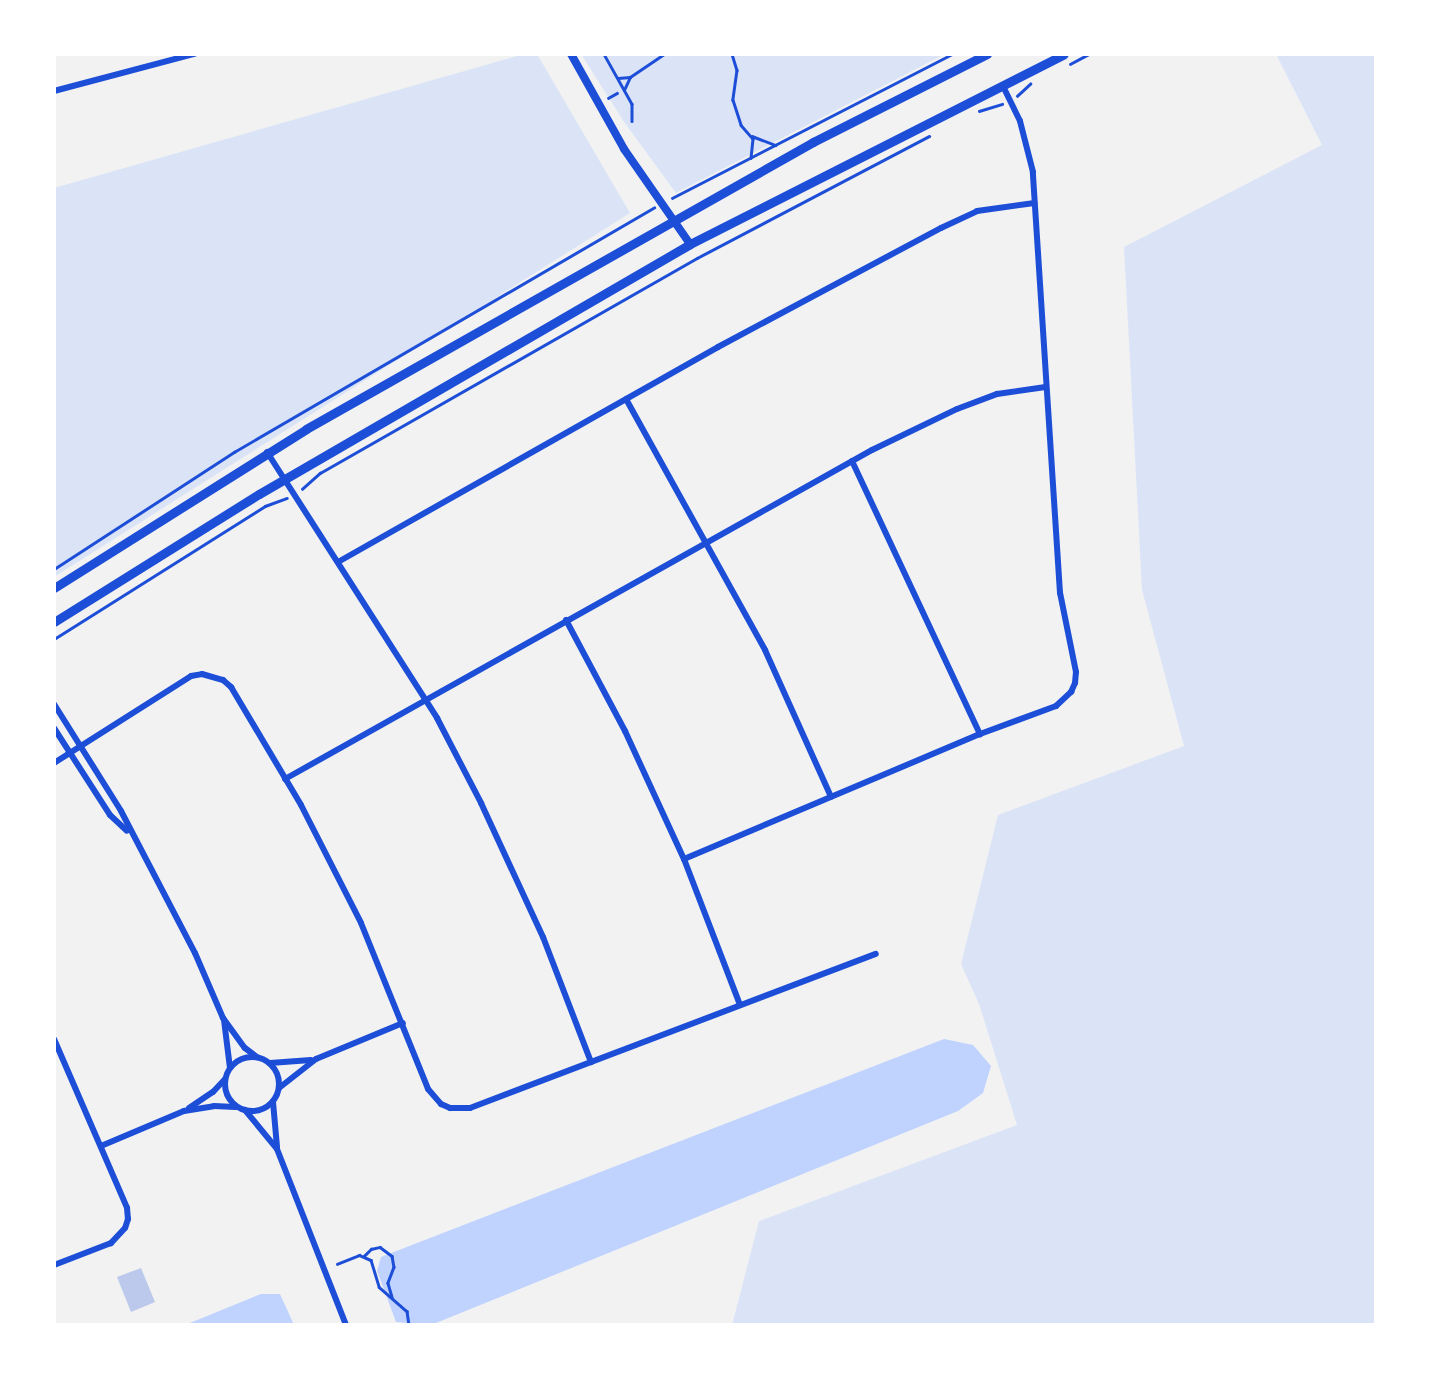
<!DOCTYPE html>
<html>
<head>
<meta charset="utf-8">
<style>
  body { margin:0 }
  #map { position:relative; width:1430px; height:1379px; overflow:hidden; background:#f2f2f2; font-family:Roboto,sans-serif }
  div>[style] { position:absolute }
  .green>* { inset:0; background:#dbe4f7 }
  .water>* { inset:0; background:#bfd3fe }
  .building>* { inset:0; background:#bdc9ec }
  .path>* { height:2.5px; margin:-1.25px; padding:0 1.25px; transform-origin:1.25px; border-radius:1.25px; background:#1d4ed8 }
  .minor>* { height:6px; margin:-3px; padding:0 3px; transform-origin:3px; border-radius:3px; background:#1d4ed8 }
  .minor>.ring { margin:-3px; padding:0; box-sizing:content-box; background:none; border:6px solid #1d4ed8; border-radius:50% }
  .tertiary>* { height:8px; margin:-4px; padding:0 4px; transform-origin:4px; border-radius:4px; background:#1d4ed8 }
  .secondary>* { height:9px; margin:-4.5px; padding:0 4.5px; transform-origin:4.5px; border-radius:4.5px; background:#1d4ed8 }
  span { translate:-50% -50%; white-space:nowrap; text-align:center; line-height:1.15; -webkit-text-stroke:6px #fff; paint-order:stroke }
  .frame { position:absolute; inset:0; border:56px solid #fff; pointer-events:none }
</style>
</head>
<body>
<div id="map">
  <div class="green">
    <i style="clip-path:polygon(524px 54px,537px 54px,630px 213px,54px 577px,54px 188px)"></i>
    <i style="clip-path:polygon(581px 54px,945px 54px,676px 193px,624px 122px)"></i>
    <i style="clip-path:polygon(1276px 54px,1376px 54px,1376px 1325px,732px 1325px,759px 1221px,1017px 1125px,979px 1004px,961px 964px,998px 815px,1184px 746px,1142px 590px,1124px 247px,1322px 145px)"></i>
  </div>
  <div class="water">
    <i style="clip-path:polygon(944px 1039px,973px 1045px,991px 1066px,983px 1093px,958px 1111px,431px 1325px,396px 1322px,377px 1271px,381px 1257px)"></i>
    <i style="clip-path:polygon(261px 1294px,280px 1294px,294px 1325px,185px 1325px)"></i>
  </div>
  <div class="building">
    <i style="clip-path:polygon(141px 1268px,155px 1302px,131px 1312px,117px 1277px)"></i>
  </div>
  <div class="path">
    <i style="left:604px;top:54px;width:57px;rotate:60.8deg"></i>
    <i style="left:632px;top:104px;width:17px;rotate:90deg"></i>
    <i style="left:732px;top:54px;width:17px;rotate:73deg"></i>
    <i style="left:737px;top:70px;width:30px;rotate:98deg"></i>
    <i style="left:733px;top:100px;width:26px;rotate:72deg"></i>
    <i style="left:741px;top:125px;width:18px;rotate:49deg"></i>
    <i style="left:753px;top:139px;width:19px;rotate:96deg"></i>
    <i style="left:1070px;top:64px;width:21px;rotate:-28deg"></i>
    <i style="left:618px;top:78px;width:12px;rotate:-5deg"></i>
    <i style="left:630px;top:77px;width:41px;rotate:-34.1deg"></i>
    <i style="left:624px;top:90px;width:14px;rotate:-65deg"></i>
    <i style="left:1017px;top:96px;width:18px;rotate:-43deg"></i>
    <i style="left:608px;top:98px;width:10px;rotate:-29deg"></i>
    <i style="left:979px;top:111px;width:24px;rotate:-17deg"></i>
    <i style="left:752px;top:136px;width:25px;rotate:21deg"></i>
    <i style="left:672px;top:198px;width:315px;rotate:-27.2deg"></i>
    <i style="left:302px;top:489px;width:24px;rotate:-42deg"></i>
    <i style="left:320px;top:473px;width:434px;rotate:-29.7deg"></i>
    <i style="left:697px;top:258px;width:262px;rotate:-27.7deg"></i>
    <i style="left:54px;top:569px;width:215px;rotate:-33deg"></i>
    <i style="left:234px;top:452px;width:486px;rotate:-30.2deg"></i>
    <i style="left:54px;top:639px;width:249px;rotate:-32.2deg"></i>
    <i style="left:265px;top:506px;width:23px;rotate:-20deg"></i>
    <i style="left:364px;top:1256px;width:10px;rotate:-45deg"></i>
    <i style="left:371px;top:1249px;width:9px;rotate:-13deg"></i>
    <i style="left:380px;top:1247px;width:15px;rotate:37deg"></i>
    <i style="left:392px;top:1256px;width:11px;rotate:80deg"></i>
    <i style="left:394px;top:1267px;width:17px;rotate:111deg"></i>
    <i style="left:388px;top:1283px;width:15px;rotate:74deg"></i>
    <i style="left:337px;top:1264px;width:24px;rotate:-22deg"></i>
    <i style="left:359px;top:1255px;width:13px;rotate:23deg"></i>
    <i style="left:371px;top:1260px;width:28px;rotate:73deg"></i>
    <i style="left:379px;top:1287px;width:37px;rotate:41deg"></i>
    <i style="left:407px;top:1311px;width:14px;rotate:82deg"></i>
  </div>
  <div class="minor">
    <i style="left:54px;top:91px;width:145px;rotate:-14.8deg"></i>
    <i style="left:626px;top:399px;width:287px;rotate:61deg"></i>
    <i style="left:765px;top:650px;width:161px;rotate:65.8deg"></i>
    <i style="left:267px;top:452px;width:316px;rotate:57.4deg"></i>
    <i style="left:437px;top:718px;width:96px;rotate:62.6deg"></i>
    <i style="left:481px;top:803px;width:148px;rotate:65.2deg"></i>
    <i style="left:543px;top:937px;width:134px;rotate:69deg"></i>
    <i style="left:852px;top:461px;width:302px;rotate:64.9deg"></i>
    <i style="left:338px;top:562px;width:437px;rotate:-29.5deg"></i>
    <i style="left:718px;top:347px;width:253px;rotate:-28.1deg"></i>
    <i style="left:941px;top:228px;width:40px;rotate:-25deg"></i>
    <i style="left:977px;top:211px;width:58px;rotate:-8deg"></i>
    <i style="left:566px;top:620px;width:126px;rotate:62deg"></i>
    <i style="left:625px;top:731px;width:141px;rotate:65.3deg"></i>
    <i style="left:684px;top:859px;width:156px;rotate:69deg"></i>
    <i style="left:54px;top:704px;width:126px;rotate:57.9deg"></i>
    <i style="left:121px;top:811px;width:160px;rotate:62.5deg"></i>
    <i style="left:195px;top:953px;width:71px;rotate:66.7deg"></i>
    <i style="left:223px;top:1018px;width:37px;rotate:54deg"></i>
    <i style="left:245px;top:1048px;width:15px;rotate:37deg"></i>
    <i style="left:54px;top:728px;width:103px;rotate:57.2deg"></i>
    <i style="left:110px;top:815px;width:23px;rotate:43deg"></i>
    <i style="left:54px;top:763px;width:162px;rotate:-32.4deg"></i>
    <i style="left:191px;top:676px;width:11px;rotate:-10deg"></i>
    <i style="left:202px;top:674px;width:22px;rotate:16deg"></i>
    <i style="left:223px;top:680px;width:11px;rotate:41deg"></i>
    <i style="left:231px;top:687px;width:137px;rotate:59.3deg"></i>
    <i style="left:301px;top:805px;width:132px;rotate:63deg"></i>
    <i style="left:361px;top:923px;width:179px;rotate:68deg"></i>
    <i style="left:428px;top:1089px;width:20px;rotate:49deg"></i>
    <i style="left:441px;top:1104px;width:10px;rotate:24deg"></i>
    <i style="left:450px;top:1108px;width:20px"></i>
    <i style="left:470px;top:1108px;width:434px;rotate:-20.8deg"></i>
    <i style="left:285px;top:779px;width:673px;rotate:-29.27deg"></i>
    <i style="left:872px;top:450px;width:94px;rotate:-25.8deg"></i>
    <i style="left:957px;top:409px;width:43px;rotate:-20.6deg"></i>
    <i style="left:997px;top:394px;width:49px;rotate:-8.3deg"></i>
    <i style="left:684px;top:859px;width:321px;rotate:-22.9deg"></i>
    <i style="left:980px;top:734px;width:81px;rotate:-20.2deg"></i>
    <i style="left:1056px;top:706px;width:21px;rotate:-43deg"></i>
    <i style="left:1071px;top:692px;width:10px;rotate:-66deg"></i>
    <i style="left:1075px;top:683px;width:11px;rotate:-85deg"></i>
    <i style="left:1076px;top:672px;width:81px;rotate:-101.4deg"></i>
    <i style="left:1060px;top:593px;width:422px;rotate:-93.7deg"></i>
    <i style="left:1033px;top:172px;width:53px;rotate:-104.3deg"></i>
    <i style="left:1020px;top:121px;width:39px;rotate:-116deg"></i>
    <i style="left:224px;top:1020px;width:48px;rotate:82.9deg"></i>
    <i style="left:54px;top:1039px;width:184px;rotate:66.6deg"></i>
    <i style="left:127px;top:1208px;width:11px;rotate:85deg"></i>
    <i style="left:128px;top:1219px;width:9px;rotate:108deg"></i>
    <i style="left:125px;top:1228px;width:21px;rotate:133deg"></i>
    <i style="left:111px;top:1243px;width:61px;rotate:158.9deg"></i>
    <i class="ring" style="left:225px;top:1057px;width:48px;height:48px"></i>
    <i style="left:270px;top:1063px;width:41px;rotate:-4.2deg"></i>
    <i style="left:279px;top:1088px;width:47px;rotate:-38.1deg"></i>
    <i style="left:316px;top:1059px;width:94px;rotate:-22.5deg"></i>
    <i style="left:273px;top:1102px;width:45px;rotate:84.9deg"></i>
    <i style="left:189px;top:1108px;width:29px;rotate:-34deg"></i>
    <i style="left:213px;top:1092px;width:16px;rotate:-47deg"></i>
    <i style="left:245px;top:1110px;width:50px;rotate:50.6deg"></i>
    <i style="left:277px;top:1149px;width:189px;rotate:68.6deg"></i>
    <i style="left:101px;top:1146px;width:90px;rotate:-22.9deg"></i>
    <i style="left:184px;top:1111px;width:30px;rotate:-9deg"></i>
    <i style="left:214px;top:1106px;width:21px;rotate:3deg"></i>
  </div>
  <div class="tertiary">
    <i style="left:571px;top:54px;width:109px;rotate:60.8deg"></i>
    <i style="left:624px;top:149px;width:116px;rotate:55.2deg"></i>
  </div>
  <div class="secondary">
    <i style="left:54px;top:588px;width:298px;rotate:-32.2deg"></i>
    <i style="left:306px;top:429px;width:583px;rotate:-29.51deg"></i>
    <i style="left:813px;top:142px;width:195px;rotate:-26.8deg"></i>
    <i style="left:54px;top:622px;width:242px;rotate:-32deg"></i>
    <i style="left:259px;top:494px;width:498px;rotate:-30.1deg"></i>
    <i style="left:690px;top:244px;width:419px;rotate:-26.9deg"></i>
  </div>
  <div class="frame"></div>
</div>
</body>
</html>
